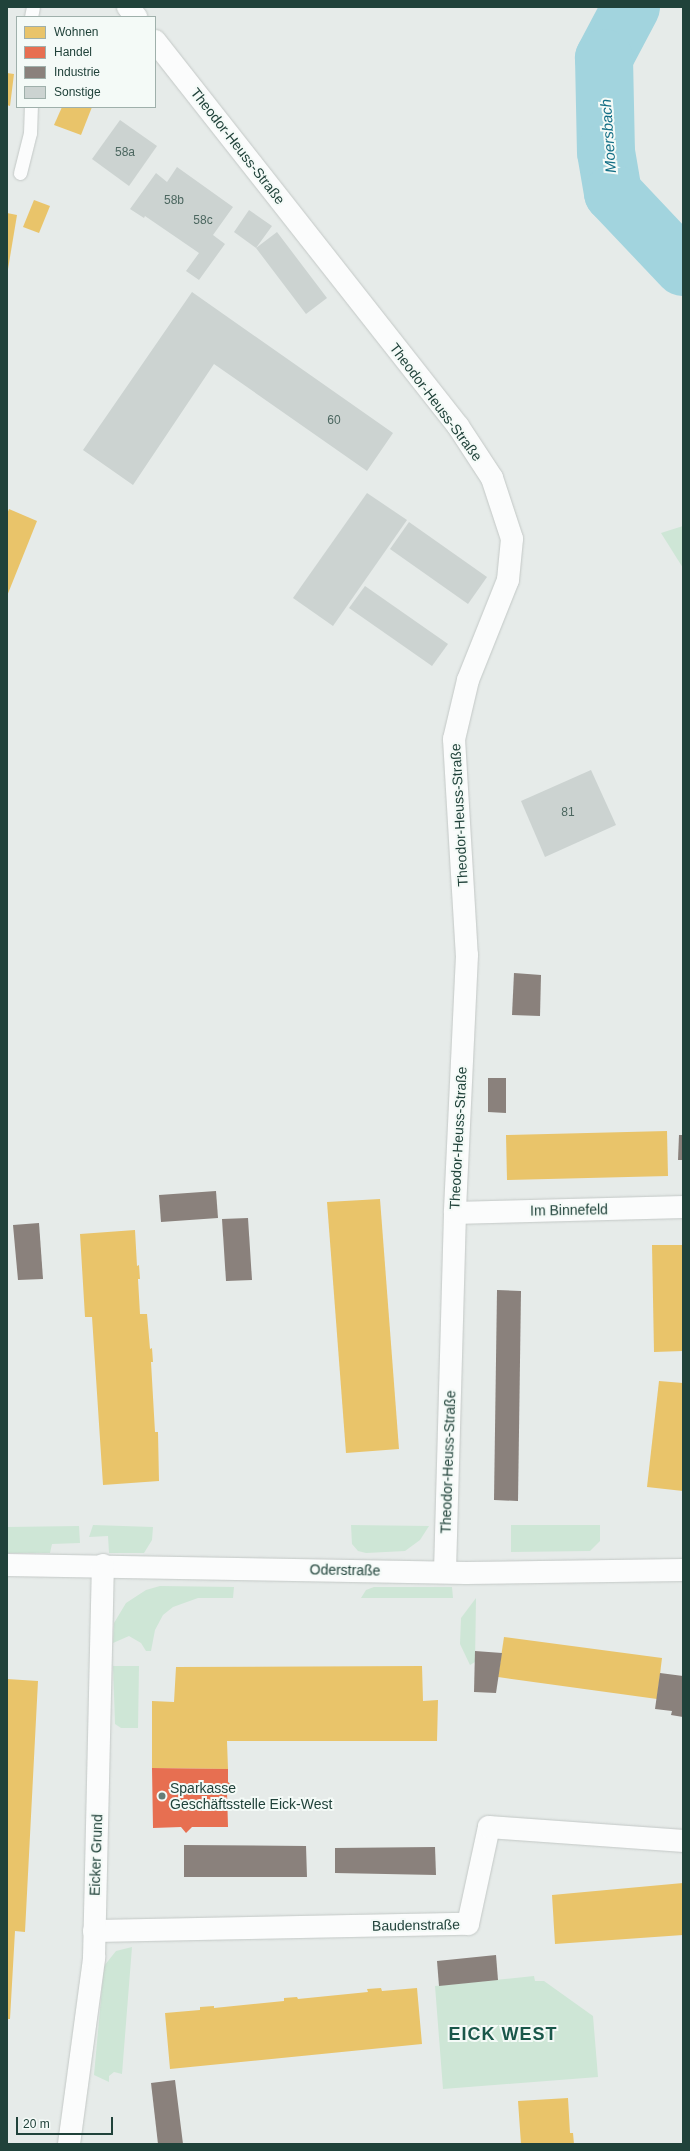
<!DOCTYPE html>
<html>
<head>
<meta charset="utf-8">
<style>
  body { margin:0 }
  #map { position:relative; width:690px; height:2151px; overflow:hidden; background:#e6ebe9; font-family:Helvetica,sans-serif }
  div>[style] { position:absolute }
  .green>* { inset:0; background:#cee6d6 }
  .homes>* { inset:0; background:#e9c46a }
  .shops>* { inset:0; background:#e76f51 }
  .industry>* { inset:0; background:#8a817c }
  .river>* { height:58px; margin:-29px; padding:0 29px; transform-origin:29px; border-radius:29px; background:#a2d4de }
  .building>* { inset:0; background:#ccd3d1 }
  .roads { filter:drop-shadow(0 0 1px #c3c8c6) drop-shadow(0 0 1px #c3c8c6) }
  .service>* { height:13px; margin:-6.5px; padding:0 6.5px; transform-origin:6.5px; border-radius:6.5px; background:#fbfcfc }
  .minor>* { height:22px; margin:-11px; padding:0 11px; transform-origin:11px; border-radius:11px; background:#fbfcfc }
  .dots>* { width:11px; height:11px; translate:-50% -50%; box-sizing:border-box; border:2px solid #f4faf7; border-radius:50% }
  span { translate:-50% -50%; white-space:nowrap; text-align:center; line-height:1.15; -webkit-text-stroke:4px #f4faf7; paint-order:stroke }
  .number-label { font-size:12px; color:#4c6760 }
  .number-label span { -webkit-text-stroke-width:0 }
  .street-label { font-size:14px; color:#20423a }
  .poi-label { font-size:14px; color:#20423a }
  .left { translate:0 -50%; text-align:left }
  .water-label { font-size:15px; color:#136f86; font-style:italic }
  .district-label { font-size:18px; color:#1a574a; font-weight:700; letter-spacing:1px }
  .frame { position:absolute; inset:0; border:8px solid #20423a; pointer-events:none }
  .legend { position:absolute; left:16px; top:16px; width:140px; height:92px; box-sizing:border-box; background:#f4faf7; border:1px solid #9fb0ab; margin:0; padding:5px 7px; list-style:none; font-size:12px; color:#20423a }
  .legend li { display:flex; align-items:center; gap:8px; height:20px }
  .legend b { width:20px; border:1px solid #9fb0ab }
  .scale { position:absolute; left:16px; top:2117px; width:97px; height:18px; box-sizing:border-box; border:2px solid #20423a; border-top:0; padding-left:5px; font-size:12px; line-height:14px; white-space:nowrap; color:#20423a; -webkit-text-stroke:3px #f4faf7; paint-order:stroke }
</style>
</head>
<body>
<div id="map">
  <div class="green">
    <i style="clip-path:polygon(683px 526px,683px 568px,661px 533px)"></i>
    <i style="clip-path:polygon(93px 1525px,153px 1527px,152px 1540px,144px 1553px,109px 1553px,108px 1536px,89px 1537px)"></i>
    <i style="clip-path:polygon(351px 1525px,429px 1526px,420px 1540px,405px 1551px,366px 1553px,358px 1551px,352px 1544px)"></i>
    <i style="clip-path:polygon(511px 1525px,600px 1525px,600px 1541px,590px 1551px,511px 1552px)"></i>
    <i style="clip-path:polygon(79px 1526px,80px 1543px,52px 1544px,50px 1553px,7px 1553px,7px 1527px)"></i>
    <i style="clip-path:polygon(160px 1586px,234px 1587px,233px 1598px,198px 1598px,173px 1607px,163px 1615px,155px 1630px,151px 1651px,146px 1651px,141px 1643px,129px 1636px,113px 1643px,114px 1623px,126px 1603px,146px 1590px)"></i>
    <i style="clip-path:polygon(374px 1587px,452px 1587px,453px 1598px,361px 1598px,366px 1590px)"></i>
    <i style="clip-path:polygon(476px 1598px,475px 1662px,470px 1665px,460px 1644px,461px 1618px)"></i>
    <i style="clip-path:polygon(113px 1666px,139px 1666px,138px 1728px,121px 1728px,115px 1724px)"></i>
    <i style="clip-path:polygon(132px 1947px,122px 2074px,114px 2072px,109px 2076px,109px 2082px,94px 2075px,104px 1966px,116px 1951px)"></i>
    <i style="clip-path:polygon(534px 1976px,535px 1981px,544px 1981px,593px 2016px,598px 2077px,443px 2089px,435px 1986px)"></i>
  </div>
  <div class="homes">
    <i style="clip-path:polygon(7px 73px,14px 74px,10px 106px,7px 105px)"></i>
    <i style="clip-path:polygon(62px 107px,92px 107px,81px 135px,54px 125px)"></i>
    <i style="clip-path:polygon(34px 200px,50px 206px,39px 233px,23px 227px)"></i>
    <i style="clip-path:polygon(7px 213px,17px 215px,8px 269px,7px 269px)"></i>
    <i style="clip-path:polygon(9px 509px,37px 521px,7px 596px,7px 514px)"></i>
    <i style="clip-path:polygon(667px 1131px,668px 1176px,507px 1180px,506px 1135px)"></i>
    <i style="clip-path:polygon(380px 1199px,399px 1449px,346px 1453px,327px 1202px)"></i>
    <i style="clip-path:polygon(135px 1230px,137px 1266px,139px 1265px,140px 1279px,138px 1279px,140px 1314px,147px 1314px,150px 1349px,152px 1348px,153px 1362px,151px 1362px,155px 1432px,158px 1432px,159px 1481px,103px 1485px,92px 1317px,85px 1317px,80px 1234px)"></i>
    <i style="clip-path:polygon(652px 1245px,683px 1245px,683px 1351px,654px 1352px)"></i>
    <i style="clip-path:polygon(659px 1381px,683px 1383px,683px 1491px,647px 1487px)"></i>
    <i style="clip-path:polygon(504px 1637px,662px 1658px,657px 1699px,498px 1677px)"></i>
    <i style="clip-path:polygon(422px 1666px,423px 1701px,438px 1700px,437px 1741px,227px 1741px,228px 1769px,152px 1768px,152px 1701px,174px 1702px,176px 1667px)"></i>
    <i style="clip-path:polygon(7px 1679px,38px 1681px,25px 1932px,15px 1931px,10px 2019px,7px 2019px)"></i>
    <i style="clip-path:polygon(683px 1883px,683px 1935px,555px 1944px,552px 1895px)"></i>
    <i style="clip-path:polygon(381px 1988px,382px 1991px,417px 1988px,422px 2044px,170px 2069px,165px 2013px,200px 2010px,200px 2007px,214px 2006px,214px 2008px,284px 2001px,284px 1998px,297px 1997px,298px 1999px,368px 1992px,367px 1989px)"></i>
    <i style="clip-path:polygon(568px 2098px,570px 2133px,573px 2133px,574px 2144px,521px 2144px,518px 2101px)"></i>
  </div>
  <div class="shops">
    <i style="clip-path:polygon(152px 1768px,228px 1769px,228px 1782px,233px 1786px,227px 1792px,228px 1827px,192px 1827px,186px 1833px,181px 1827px,153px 1828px)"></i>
  </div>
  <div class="industry">
    <i style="clip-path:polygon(514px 973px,541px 975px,540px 1016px,512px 1015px)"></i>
    <i style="clip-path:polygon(488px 1078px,506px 1078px,506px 1113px,488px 1112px)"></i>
    <i style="clip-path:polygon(679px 1135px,683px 1135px,683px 1160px,678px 1160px)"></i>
    <i style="clip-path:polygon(216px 1191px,218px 1218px,161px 1222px,159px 1195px)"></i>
    <i style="clip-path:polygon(248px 1218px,252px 1280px,226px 1281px,222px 1219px)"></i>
    <i style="clip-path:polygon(39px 1223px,43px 1279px,18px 1280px,13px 1225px)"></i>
    <i style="clip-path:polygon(497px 1290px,521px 1291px,518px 1501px,494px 1500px)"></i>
    <i style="clip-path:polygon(475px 1651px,502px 1653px,496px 1693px,474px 1692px)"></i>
    <i style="clip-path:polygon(660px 1673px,683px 1676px,683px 1717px,671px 1715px,672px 1711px,655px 1709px)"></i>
    <i style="clip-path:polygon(184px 1845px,306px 1846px,307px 1877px,184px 1877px)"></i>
    <i style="clip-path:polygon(435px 1847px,436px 1875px,335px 1873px,335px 1848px)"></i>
    <i style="clip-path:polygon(496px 1955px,498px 1980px,439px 1986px,437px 1961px)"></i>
    <i style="clip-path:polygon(175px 2080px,183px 2144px,158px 2144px,151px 2083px)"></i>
  </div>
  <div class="river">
    <i style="left:631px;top:7px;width:58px;rotate:117.9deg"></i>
    <i style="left:604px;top:58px;width:94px;rotate:88.8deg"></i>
    <i style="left:606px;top:152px;width:42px;rotate:80.3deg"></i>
    <i style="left:613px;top:193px;width:102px;rotate:46.6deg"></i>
  </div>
  <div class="building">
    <i style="clip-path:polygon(120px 120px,157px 146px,129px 186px,92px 159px)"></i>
    <i style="clip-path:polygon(177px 167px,233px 207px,213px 235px,225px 244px,199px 280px,186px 271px,199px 253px,145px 216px,144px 218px,130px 209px,156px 173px,167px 182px)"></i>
    <i style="clip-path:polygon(249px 210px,272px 226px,256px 248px,277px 232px,327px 298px,306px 314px,256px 248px,234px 232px)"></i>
    <i style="clip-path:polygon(192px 292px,393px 433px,367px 471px,214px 364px,133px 485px,83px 450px)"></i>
    <i style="clip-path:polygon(367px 493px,407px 520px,333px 626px,293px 598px)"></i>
    <i style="clip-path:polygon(409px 522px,487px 577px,468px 604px,390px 549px)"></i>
    <i style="clip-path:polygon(365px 586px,448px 644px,432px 666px,349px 608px)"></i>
    <i style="clip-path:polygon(591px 770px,616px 825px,545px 857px,521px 801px)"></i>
  </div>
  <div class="roads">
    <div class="service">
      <i style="left:31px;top:17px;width:10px;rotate:-79deg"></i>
      <i style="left:20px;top:173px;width:41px;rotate:-76deg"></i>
      <i style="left:30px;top:133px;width:26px;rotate:-88deg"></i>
    </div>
    <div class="minor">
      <i style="left:128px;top:7px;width:13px;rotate:51deg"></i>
      <i style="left:155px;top:41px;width:490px;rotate:51.8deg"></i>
      <i style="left:458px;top:426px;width:62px;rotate:56.8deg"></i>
      <i style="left:492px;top:478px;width:64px;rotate:71.8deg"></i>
      <i style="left:512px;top:539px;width:41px;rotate:95.6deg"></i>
      <i style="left:508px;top:580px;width:108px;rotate:111.8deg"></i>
      <i style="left:468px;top:680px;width:61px;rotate:103.3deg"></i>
      <i style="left:454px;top:739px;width:216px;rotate:86.6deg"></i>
      <i style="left:467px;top:955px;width:258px;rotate:92.7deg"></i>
      <i style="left:455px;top:1213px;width:359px;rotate:91.6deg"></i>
      <i style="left:455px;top:1213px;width:228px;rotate:-1.5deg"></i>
      <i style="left:7px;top:1565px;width:459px;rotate:1deg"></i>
      <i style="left:466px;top:1573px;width:217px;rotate:-0.8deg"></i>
      <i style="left:94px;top:1931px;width:374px;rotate:-1.1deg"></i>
      <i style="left:468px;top:1924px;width:99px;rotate:-77.8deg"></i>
      <i style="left:489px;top:1827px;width:195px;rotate:4.1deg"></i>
      <i style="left:69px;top:2144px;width:188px;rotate:-82.3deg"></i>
      <i style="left:94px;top:1958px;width:393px;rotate:-88.7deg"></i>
    </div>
  </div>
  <div class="dots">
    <i style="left:162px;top:1796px;background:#657d77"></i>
  </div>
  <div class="number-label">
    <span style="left:125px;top:153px">58a</span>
    <span style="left:174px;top:201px">58b</span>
    <span style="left:203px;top:221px">58c</span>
    <span style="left:334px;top:421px">60</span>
    <span style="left:568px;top:813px">81</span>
  </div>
  <div class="street-label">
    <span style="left:238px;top:146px;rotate:52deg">Theodor-Heuss-Straße</span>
    <span style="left:436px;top:402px;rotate:53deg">Theodor-Heuss-Straße</span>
    <span style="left:459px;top:815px;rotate:-93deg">Theodor-Heuss-Straße</span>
    <span style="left:458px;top:1138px;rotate:-87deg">Theodor-Heuss-Straße</span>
    <span style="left:569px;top:1210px;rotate:-1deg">Im Binnefeld</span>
    <span style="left:448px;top:1462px;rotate:-88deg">Theodor-Heuss-Straße</span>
    <span style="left:345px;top:1570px;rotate:1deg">Oderstraße</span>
    <span style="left:96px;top:1855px;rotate:-88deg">Eicker Grund</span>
    <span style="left:416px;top:1925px;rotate:-1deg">Baudenstraße</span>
  </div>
  <div class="poi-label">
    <span class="left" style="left:170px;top:1796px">Sparkasse<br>Geschäftsstelle Eick-West</span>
  </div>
  <div class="water-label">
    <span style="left:608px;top:136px;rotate:-94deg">Moersbach</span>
  </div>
  <div class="district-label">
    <span style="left:503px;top:2034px">EICK WEST</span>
  </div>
  <div class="frame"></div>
  <ul class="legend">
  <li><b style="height:11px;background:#e9c46a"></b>Wohnen</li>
  <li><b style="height:11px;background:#e76f51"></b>Handel</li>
  <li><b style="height:11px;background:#8a817c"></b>Industrie</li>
  <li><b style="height:11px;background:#ccd3d1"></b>Sonstige</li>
  </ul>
  <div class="scale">20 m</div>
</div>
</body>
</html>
